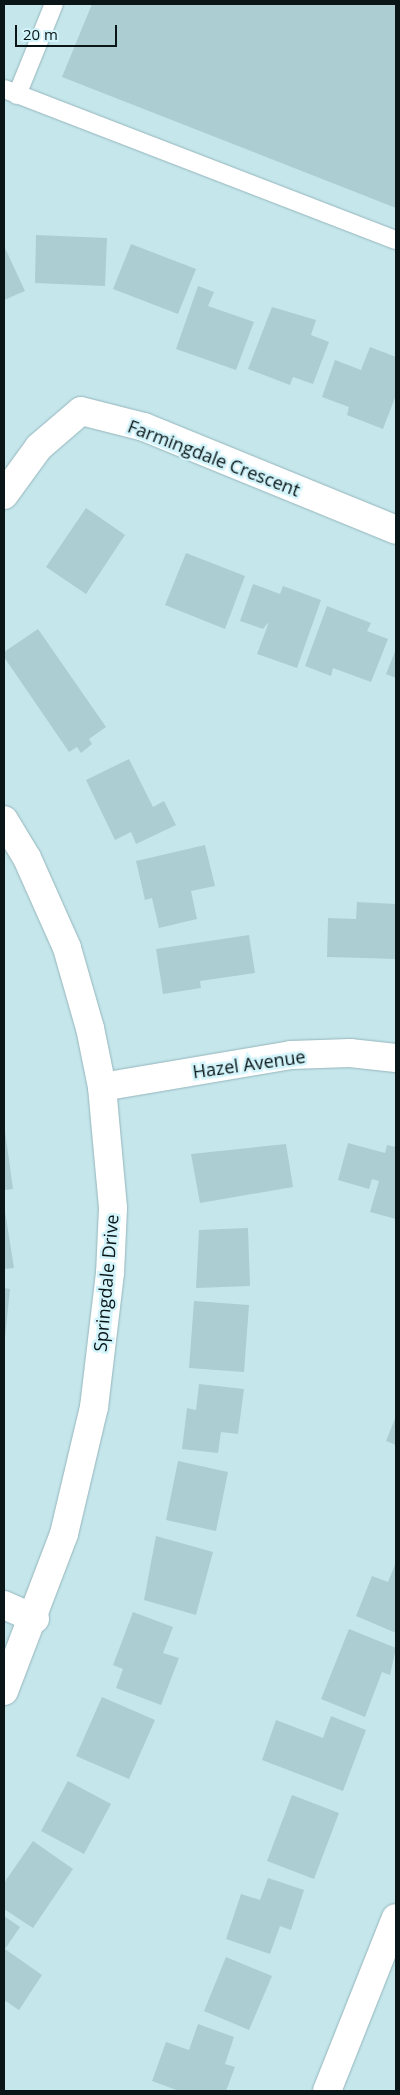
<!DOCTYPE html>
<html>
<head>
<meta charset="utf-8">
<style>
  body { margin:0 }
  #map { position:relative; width:400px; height:2095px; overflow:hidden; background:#c5e7ec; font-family:"Open Sans",sans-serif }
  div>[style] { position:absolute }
  .building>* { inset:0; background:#accdd2 }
  .roads { filter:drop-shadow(0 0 1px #95b5bb) drop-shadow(0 0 1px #95b5bb) }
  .service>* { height:18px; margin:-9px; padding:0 9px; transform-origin:9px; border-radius:9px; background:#fff }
  .minor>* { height:28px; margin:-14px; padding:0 14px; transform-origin:14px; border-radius:14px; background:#fff }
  span { translate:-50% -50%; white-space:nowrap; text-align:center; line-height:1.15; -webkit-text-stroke:5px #d2f4fa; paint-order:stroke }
  .street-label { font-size:18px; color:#091517 }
  .frame { position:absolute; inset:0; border:5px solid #091517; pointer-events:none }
  .scale { position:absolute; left:15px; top:25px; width:102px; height:22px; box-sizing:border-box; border:2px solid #091517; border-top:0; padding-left:6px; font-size:15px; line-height:18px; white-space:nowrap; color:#091517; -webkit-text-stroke:4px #d2f4fa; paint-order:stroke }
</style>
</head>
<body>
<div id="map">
  <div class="building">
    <i style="clip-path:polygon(92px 4px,396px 4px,396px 208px,62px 77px)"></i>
    <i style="clip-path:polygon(36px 235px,107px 238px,105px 286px,35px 283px)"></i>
    <i style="clip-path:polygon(131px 244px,196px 269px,178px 314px,113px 289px)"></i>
    <i style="clip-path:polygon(4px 246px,25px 291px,4px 300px)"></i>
    <i style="clip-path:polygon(198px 286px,214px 292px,208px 306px,254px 322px,236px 370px,176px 349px)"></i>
    <i style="clip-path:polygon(272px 307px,316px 320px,311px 335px,329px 342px,313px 384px,293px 377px,290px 385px,248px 369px)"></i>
    <i style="clip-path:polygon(370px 347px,396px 357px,396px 395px,383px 429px,347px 415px,349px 407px,322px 397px,335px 360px,361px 370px)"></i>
    <i style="clip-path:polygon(86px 508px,125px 535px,86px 594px,46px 567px)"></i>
    <i style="clip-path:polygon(186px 553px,245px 576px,225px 629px,165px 605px)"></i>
    <i style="clip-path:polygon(253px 584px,280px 594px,283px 586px,321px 600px,297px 668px,257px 654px,269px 622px,263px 629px,240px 621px)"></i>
    <i style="clip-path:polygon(327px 606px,371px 623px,367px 631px,388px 639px,371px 682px,333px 668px,331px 676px,305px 666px)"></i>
    <i style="clip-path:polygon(38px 629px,106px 727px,89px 739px,92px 744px,81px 753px,77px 747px,69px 752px,4px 657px,4px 652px)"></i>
    <i style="clip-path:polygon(396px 649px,396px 678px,386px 674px)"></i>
    <i style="clip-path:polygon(129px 759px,153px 807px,164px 801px,176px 825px,136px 844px,131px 832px,115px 840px,86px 780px)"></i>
    <i style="clip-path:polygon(205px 845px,215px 886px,191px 891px,197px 919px,159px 928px,152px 898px,145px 900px,136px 861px)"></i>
    <i style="clip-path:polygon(357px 902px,396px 904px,396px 959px,327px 957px,328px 918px,356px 919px)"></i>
    <i style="clip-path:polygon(249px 935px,255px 973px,200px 981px,201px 988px,163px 994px,156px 949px)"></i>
    <i style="clip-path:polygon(4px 1124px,13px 1189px,4px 1190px)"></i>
    <i style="clip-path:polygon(348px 1143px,385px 1153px,387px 1145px,396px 1147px,396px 1219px,370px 1212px,379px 1181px,372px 1179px,369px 1189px,338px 1180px)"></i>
    <i style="clip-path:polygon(286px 1144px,293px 1187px,200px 1203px,191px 1154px)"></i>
    <i style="clip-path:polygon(4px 1205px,14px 1268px,4px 1269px)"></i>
    <i style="clip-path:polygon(248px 1228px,250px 1286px,196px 1288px,199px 1230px)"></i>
    <i style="clip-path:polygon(4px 1288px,10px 1289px,5px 1338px,4px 1338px)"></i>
    <i style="clip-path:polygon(194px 1301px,249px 1305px,244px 1372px,189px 1368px)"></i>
    <i style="clip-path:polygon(199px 1384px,244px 1389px,238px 1434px,221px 1432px,218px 1453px,182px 1449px,187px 1408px,196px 1410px)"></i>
    <i style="clip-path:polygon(396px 1416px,396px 1445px,386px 1441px)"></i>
    <i style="clip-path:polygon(178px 1461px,228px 1472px,216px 1531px,166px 1520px)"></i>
    <i style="clip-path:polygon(156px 1536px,213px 1552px,196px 1615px,144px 1600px)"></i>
    <i style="clip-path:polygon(396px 1562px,396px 1633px,356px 1616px,372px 1576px,388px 1582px)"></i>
    <i style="clip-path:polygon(133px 1612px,173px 1627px,163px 1653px,179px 1658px,161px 1705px,116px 1688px,123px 1669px,113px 1665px)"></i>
    <i style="clip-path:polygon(349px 1629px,396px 1648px,390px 1675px,382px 1672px,365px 1717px,321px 1699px)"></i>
    <i style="clip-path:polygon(102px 1697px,155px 1720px,129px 1779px,76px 1756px)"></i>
    <i style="clip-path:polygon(331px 1716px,366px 1730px,343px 1791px,262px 1760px,276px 1720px,323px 1738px)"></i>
    <i style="clip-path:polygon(68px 1781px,111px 1804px,84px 1854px,41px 1831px)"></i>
    <i style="clip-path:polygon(292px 1795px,339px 1813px,314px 1879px,267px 1861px)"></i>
    <i style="clip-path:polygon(33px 1841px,73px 1869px,33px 1928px,4px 1909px,4px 1883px)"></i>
    <i style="clip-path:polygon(268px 1878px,304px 1890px,291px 1930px,280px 1926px,270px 1954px,226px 1939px,241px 1894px,260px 1900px)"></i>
    <i style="clip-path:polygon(4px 1916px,20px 1927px,5px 1949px,42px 1975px,19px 2010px,4px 2000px)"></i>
    <i style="clip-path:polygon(226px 1957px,272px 1976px,249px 2030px,204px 2011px)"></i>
    <i style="clip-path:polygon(198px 2024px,234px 2037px,225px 2064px,235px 2067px,226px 2091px,179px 2091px,152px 2081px,166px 2042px,189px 2050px)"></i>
  </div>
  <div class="roads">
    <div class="service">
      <i style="left:4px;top:89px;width:420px;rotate:21.1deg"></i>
      <i style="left:17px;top:95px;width:98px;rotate:-67.9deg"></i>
    </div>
    <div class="minor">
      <i style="left:4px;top:495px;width:59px;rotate:-53.9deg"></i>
      <i style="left:39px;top:447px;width:55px;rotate:-40.6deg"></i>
      <i style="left:81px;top:411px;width:65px;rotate:14.3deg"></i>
      <i style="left:144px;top:427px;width:272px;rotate:22.2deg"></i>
      <i style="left:4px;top:820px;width:44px;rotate:58.8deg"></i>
      <i style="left:27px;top:858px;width:98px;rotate:66deg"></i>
      <i style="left:67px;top:948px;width:83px;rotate:74deg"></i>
      <i style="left:90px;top:1028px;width:60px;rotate:78.5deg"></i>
      <i style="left:102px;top:1087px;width:121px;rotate:84.8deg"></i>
      <i style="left:113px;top:1208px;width:65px;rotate:92.6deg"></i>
      <i style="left:110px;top:1273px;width:135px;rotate:96.8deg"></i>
      <i style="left:94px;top:1407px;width:130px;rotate:103.3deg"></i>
      <i style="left:64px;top:1534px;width:168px;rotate:110.9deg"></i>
      <i style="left:102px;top:1087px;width:192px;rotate:-9.6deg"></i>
      <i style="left:291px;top:1055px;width:59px;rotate:-1.9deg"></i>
      <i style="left:350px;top:1053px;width:46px;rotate:6.2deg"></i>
      <i style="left:4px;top:1605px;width:34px;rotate:24deg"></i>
      <i style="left:327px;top:2091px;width:186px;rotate:-68.3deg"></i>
    </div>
  </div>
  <div class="street-label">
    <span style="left:214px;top:458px;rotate:21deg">Farmingdale Crescent</span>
    <span style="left:249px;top:1064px;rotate:-8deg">Hazel Avenue</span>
    <span style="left:106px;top:1283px;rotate:-85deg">Springdale Drive</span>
  </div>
  <div class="frame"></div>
  <div class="scale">20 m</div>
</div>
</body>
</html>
